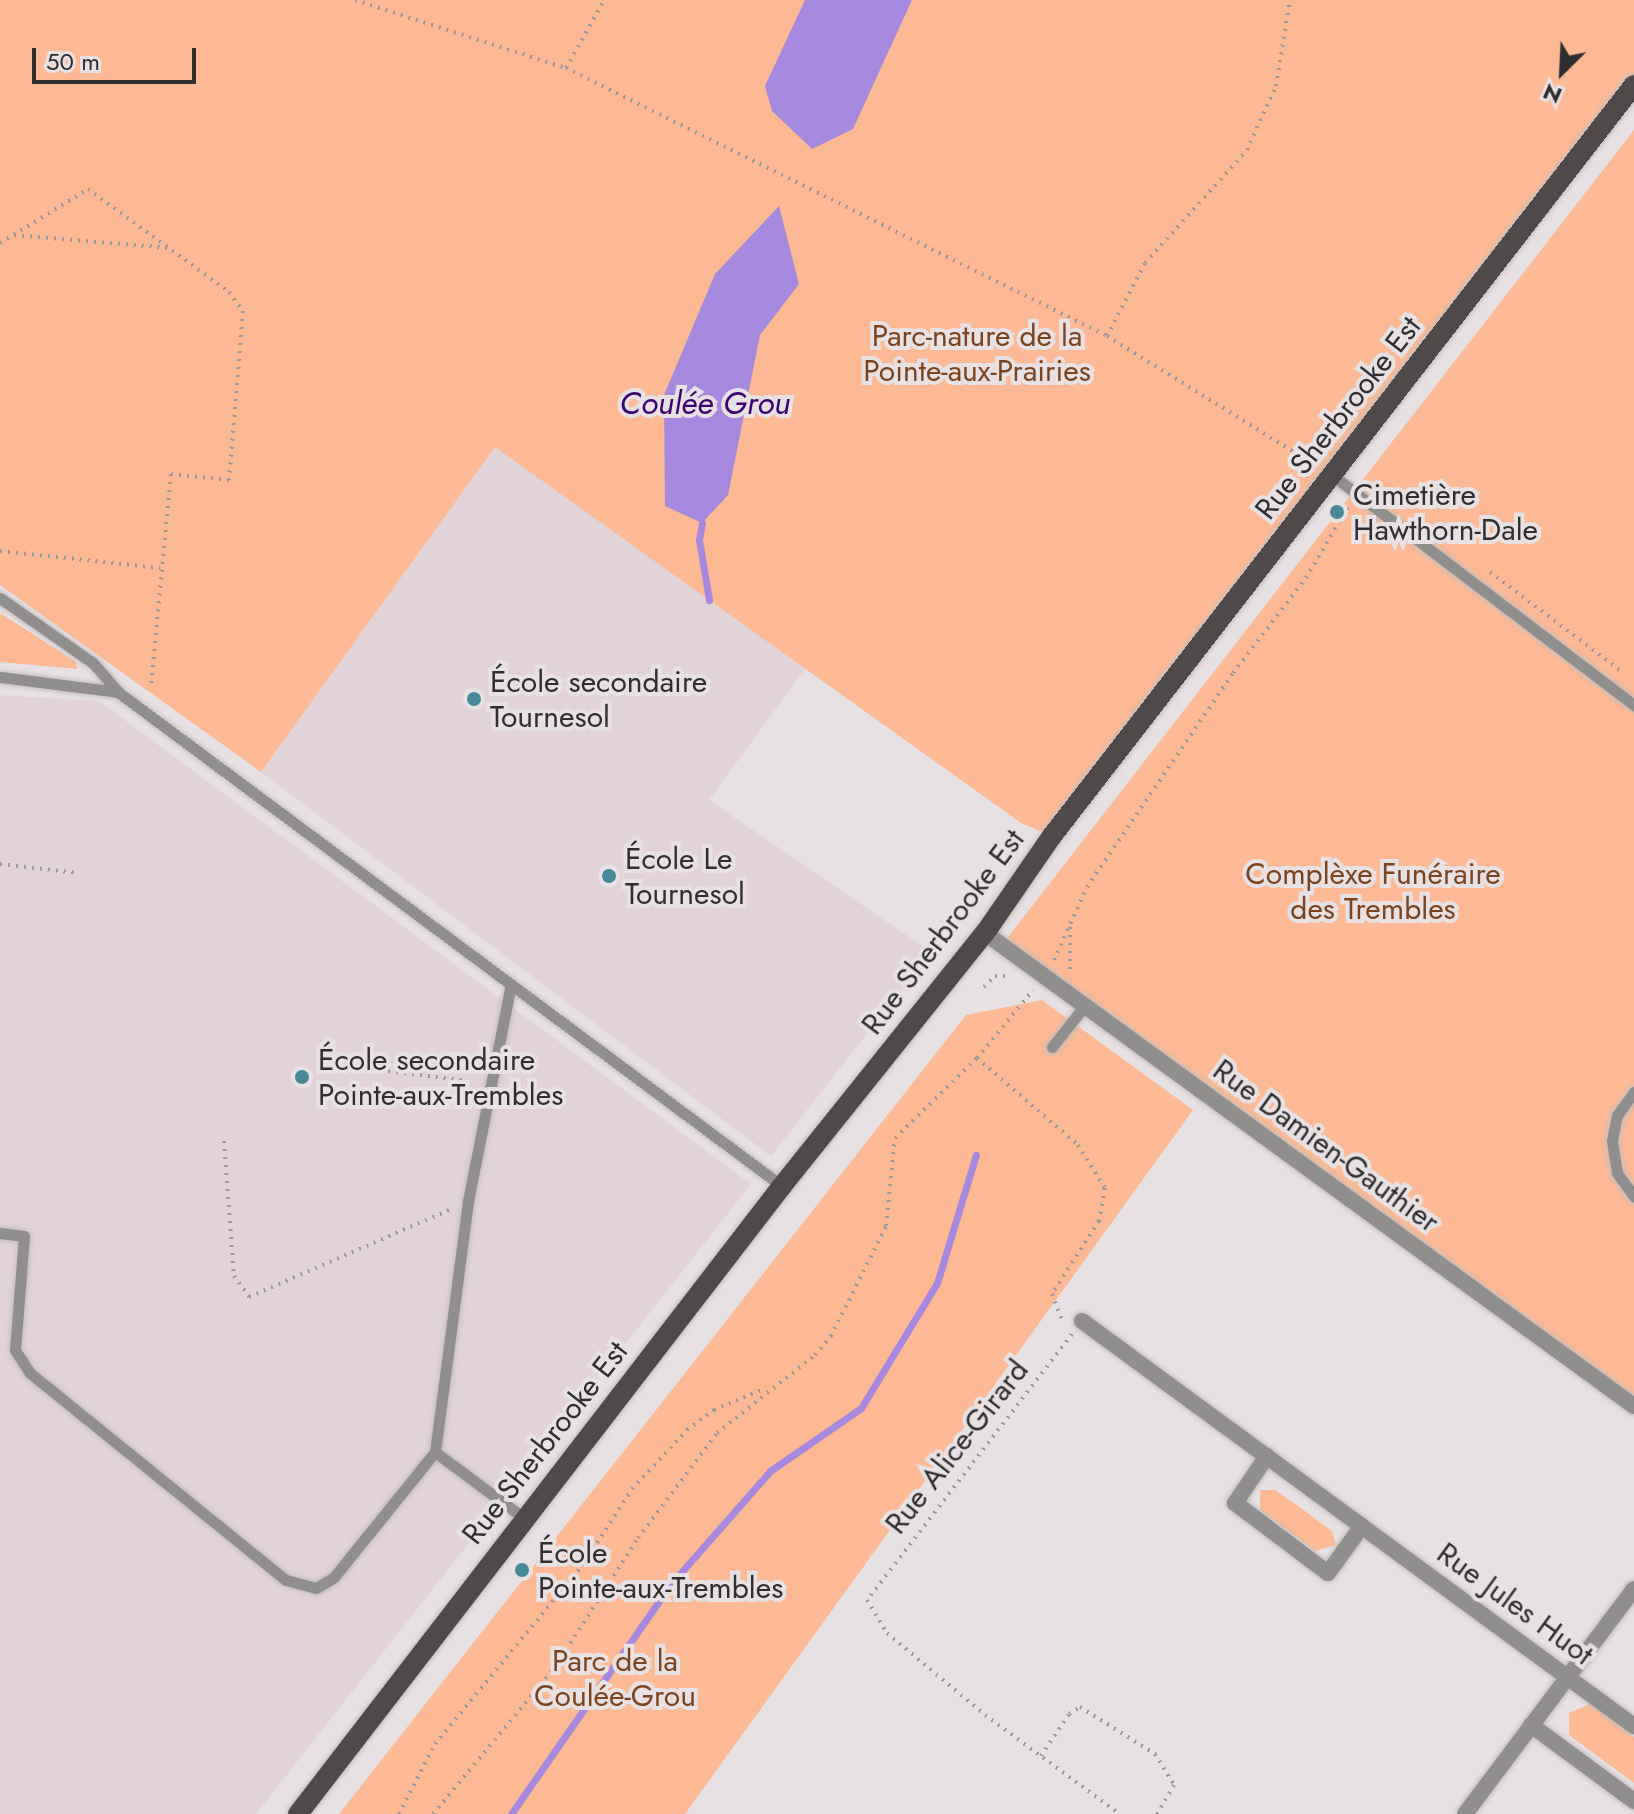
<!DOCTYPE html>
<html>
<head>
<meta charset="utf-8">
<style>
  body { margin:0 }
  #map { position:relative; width:1634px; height:1814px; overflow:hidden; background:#e8e1e3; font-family:Jost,sans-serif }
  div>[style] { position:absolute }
  .built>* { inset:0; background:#e1d3d8 }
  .green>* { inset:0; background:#fcb993 }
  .water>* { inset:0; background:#a788df }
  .stream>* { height:7px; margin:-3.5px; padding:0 3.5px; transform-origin:3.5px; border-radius:3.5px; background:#a788df }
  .path>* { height:4px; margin-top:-2px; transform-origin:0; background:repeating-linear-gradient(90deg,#9d989a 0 2px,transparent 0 8px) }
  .roads { filter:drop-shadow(0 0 2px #c3bdbf) drop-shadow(0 0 2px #c3bdbf) }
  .lane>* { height:11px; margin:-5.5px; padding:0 5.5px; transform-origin:5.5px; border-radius:5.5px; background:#918e8e }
  .street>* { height:16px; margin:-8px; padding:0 8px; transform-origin:8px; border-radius:8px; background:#918e8e }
  .primary>* { height:20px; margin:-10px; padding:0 10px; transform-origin:10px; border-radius:10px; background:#4f4a49 }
  .dots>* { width:22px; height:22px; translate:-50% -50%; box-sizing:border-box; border:4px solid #e8e1e3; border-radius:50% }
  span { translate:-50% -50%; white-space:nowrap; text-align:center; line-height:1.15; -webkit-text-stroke:8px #e8e1e3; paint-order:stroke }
  .park-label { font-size:30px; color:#7d431d }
  .street-label { font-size:30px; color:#302e2f }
  .poi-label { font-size:30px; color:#302e2f }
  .left { translate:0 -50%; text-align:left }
  .water-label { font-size:32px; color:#3c026f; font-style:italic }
  .north { position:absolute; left:1522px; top:32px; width:80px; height:80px; -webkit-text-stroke:6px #e8e1e3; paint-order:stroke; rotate:204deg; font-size:22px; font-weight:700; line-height:32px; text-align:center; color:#302e2f }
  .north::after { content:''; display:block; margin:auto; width:28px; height:36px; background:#302e2f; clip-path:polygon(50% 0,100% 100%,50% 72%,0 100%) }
  .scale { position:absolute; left:32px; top:48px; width:164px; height:36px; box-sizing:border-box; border:4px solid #302e2f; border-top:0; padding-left:10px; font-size:24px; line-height:28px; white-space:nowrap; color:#302e2f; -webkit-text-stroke:6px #e8e1e3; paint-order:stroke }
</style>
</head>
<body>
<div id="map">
  <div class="built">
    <i style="clip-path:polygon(495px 447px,807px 666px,709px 800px,931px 952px,771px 1156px,261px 772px)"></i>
    <i style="clip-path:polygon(0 695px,99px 701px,751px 1184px,256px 1814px,0 1814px)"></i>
  </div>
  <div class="green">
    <i style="clip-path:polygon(0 0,1634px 0,1634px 85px,1052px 836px,1021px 823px,495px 447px,261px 772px,0 585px)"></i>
    <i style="clip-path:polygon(1634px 130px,1634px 1406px,1005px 941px)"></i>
    <i style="clip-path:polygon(0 613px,76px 662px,77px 669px,0 662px)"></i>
    <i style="clip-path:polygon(1042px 1000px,1193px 1110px,685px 1814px,339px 1814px,966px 1015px)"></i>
    <i style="clip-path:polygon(1260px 1490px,1275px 1490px,1301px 1508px,1332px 1531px,1336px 1545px,1315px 1551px,1260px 1510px)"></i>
    <i style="clip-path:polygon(1590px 1704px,1634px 1737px,1634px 1783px,1569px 1735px,1569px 1713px)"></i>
  </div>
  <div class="water">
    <i style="clip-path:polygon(805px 0,912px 0,853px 129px,812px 149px,772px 111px,765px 86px)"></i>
    <i style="clip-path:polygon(779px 206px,799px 284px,760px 335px,728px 495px,702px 523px,665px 506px,664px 395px,715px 274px)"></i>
  </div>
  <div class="stream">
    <i style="left:702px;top:523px;width:17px;rotate:100deg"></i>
    <i style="left:699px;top:540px;width:61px;rotate:80.5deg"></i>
    <i style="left:511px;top:1814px;width:279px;rotate:-55.2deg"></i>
    <i style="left:670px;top:1585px;width:152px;rotate:-48.7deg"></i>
    <i style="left:770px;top:1471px;width:111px;rotate:-34.7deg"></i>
    <i style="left:861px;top:1408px;width:146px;rotate:-58.7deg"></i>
    <i style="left:937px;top:1283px;width:134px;rotate:-73.1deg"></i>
  </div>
  <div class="path">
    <i style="left:355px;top:0;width:222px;rotate:17.9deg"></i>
    <i style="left:566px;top:68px;width:604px;rotate:26.35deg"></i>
    <i style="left:1107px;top:336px;width:222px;rotate:31.8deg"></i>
    <i style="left:1296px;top:453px;width:17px;rotate:-28deg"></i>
    <i style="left:1311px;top:445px;width:16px;rotate:38deg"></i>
    <i style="left:566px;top:68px;width:78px;rotate:-60.8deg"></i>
    <i style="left:14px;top:235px;width:156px;rotate:4.8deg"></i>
    <i style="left:0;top:243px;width:103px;rotate:-31.5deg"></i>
    <i style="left:88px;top:189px;width:175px;rotate:36.1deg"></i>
    <i style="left:229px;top:292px;width:24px;rotate:54deg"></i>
    <i style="left:243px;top:311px;width:170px;rotate:94.7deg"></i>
    <i style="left:229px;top:480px;width:58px;rotate:-174.1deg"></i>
    <i style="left:171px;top:474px;width:214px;rotate:95.4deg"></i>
    <i style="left:1107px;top:336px;width:82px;rotate:-62.5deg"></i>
    <i style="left:1145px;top:263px;width:152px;rotate:-47.9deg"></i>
    <i style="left:1247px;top:150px;width:70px;rotate:-65.6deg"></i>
    <i style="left:1276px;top:86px;width:87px;rotate:-80.8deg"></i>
    <i style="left:1296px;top:453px;width:14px;rotate:98deg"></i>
    <i style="left:1294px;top:467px;width:17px;rotate:36deg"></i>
    <i style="left:0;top:551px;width:161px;rotate:6.1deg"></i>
    <i style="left:1490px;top:572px;width:166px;rotate:37.1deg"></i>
    <i style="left:0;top:864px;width:78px;rotate:6.7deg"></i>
    <i style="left:1070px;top:927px;width:47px;rotate:90deg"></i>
    <i style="left:1054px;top:960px;width:80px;rotate:-65.7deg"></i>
    <i style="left:1087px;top:887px;width:259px;rotate:-55.7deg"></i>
    <i style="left:1233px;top:673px;width:120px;rotate:-52.5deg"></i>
    <i style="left:1306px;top:578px;width:82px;rotate:-59.4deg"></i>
    <i style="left:984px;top:987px;width:16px;rotate:-45deg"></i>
    <i style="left:995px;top:976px;width:16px"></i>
    <i style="left:977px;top:1058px;width:133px;rotate:40.7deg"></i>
    <i style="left:1078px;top:1145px;width:51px;rotate:57.9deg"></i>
    <i style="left:1105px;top:1188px;width:34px;rotate:100deg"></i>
    <i style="left:1099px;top:1221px;width:87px;rotate:122.8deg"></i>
    <i style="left:1052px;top:1294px;width:26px;rotate:69deg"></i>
    <i style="left:388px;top:1071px;width:81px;rotate:7.1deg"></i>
    <i style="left:224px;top:1141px;width:135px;rotate:85.8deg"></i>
    <i style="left:234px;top:1276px;width:26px;rotate:54deg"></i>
    <i style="left:249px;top:1297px;width:220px;rotate:-23.5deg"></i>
    <i style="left:1072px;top:1334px;width:336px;rotate:127.6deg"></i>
    <i style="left:867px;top:1600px;width:39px;rotate:59deg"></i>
    <i style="left:887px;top:1633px;width:128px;rotate:39.9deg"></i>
    <i style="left:985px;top:1715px;width:167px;rotate:36.3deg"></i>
    <i style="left:1041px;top:1756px;width:50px;rotate:-56.3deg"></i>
    <i style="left:1069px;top:1714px;width:13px;rotate:-32deg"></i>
    <i style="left:1080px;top:1707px;width:89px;rotate:32.1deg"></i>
    <i style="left:1155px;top:1754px;width:36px;rotate:58deg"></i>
    <i style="left:1174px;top:1785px;width:34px;rotate:120deg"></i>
    <i style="left:399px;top:1814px;width:79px;rotate:-62.8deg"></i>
    <i style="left:435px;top:1744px;width:234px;rotate:-50.5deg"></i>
    <i style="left:584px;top:1563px;width:88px;rotate:-57deg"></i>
    <i style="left:632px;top:1489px;width:81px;rotate:-47deg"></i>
    <i style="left:687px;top:1430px;width:34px;rotate:-37deg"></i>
    <i style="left:714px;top:1410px;width:56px;rotate:-22.9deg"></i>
    <i style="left:433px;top:1814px;width:187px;rotate:-50.2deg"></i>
    <i style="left:553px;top:1670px;width:157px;rotate:-57.2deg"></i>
    <i style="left:638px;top:1538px;width:131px;rotate:-53deg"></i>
    <i style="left:717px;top:1433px;width:125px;rotate:-38.5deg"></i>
    <i style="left:815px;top:1355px;width:25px;rotate:-50deg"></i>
    <i style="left:831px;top:1336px;width:123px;rotate:-63.4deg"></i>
    <i style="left:886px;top:1226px;width:88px;rotate:-84.2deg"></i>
    <i style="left:895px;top:1138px;width:115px;rotate:-44.3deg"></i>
    <i style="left:977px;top:1058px;width:88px;rotate:-50.5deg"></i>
  </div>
  <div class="roads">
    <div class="lane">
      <i style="left:1332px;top:475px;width:380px;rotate:37.3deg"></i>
      <i style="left:0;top:598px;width:113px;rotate:35deg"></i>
      <i style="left:93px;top:663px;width:38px;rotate:49deg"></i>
      <i style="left:118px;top:692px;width:828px;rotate:36.65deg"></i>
      <i style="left:0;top:677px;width:119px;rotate:7.2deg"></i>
      <i style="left:1052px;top:1047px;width:53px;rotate:-51.8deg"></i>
      <i style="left:1634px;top:1092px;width:29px;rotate:126deg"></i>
      <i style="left:1617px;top:1115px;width:26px;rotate:101deg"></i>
      <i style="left:1612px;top:1141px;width:32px;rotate:81deg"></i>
      <i style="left:1617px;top:1173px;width:29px;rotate:54deg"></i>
      <i style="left:0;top:1233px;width:24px;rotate:7deg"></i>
      <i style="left:24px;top:1236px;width:114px;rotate:94.5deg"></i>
      <i style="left:15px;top:1350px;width:27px;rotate:57deg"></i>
      <i style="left:30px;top:1373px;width:329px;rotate:39deg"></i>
      <i style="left:286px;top:1580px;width:31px;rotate:15deg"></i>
      <i style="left:316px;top:1588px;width:21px;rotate:-31deg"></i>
      <i style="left:334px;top:1577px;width:161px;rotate:-51.1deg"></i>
      <i style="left:435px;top:1452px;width:253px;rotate:-82.5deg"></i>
      <i style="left:468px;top:1201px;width:221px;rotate:-78.8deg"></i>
      <i style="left:435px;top:1452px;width:111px;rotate:36.6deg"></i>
    </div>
    <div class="street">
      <i style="left:985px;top:933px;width:803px;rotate:36.09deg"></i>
      <i style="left:1082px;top:1321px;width:685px;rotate:36.27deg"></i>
      <i style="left:1267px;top:1456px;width:57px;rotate:124.2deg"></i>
      <i style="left:1235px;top:1503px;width:116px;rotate:37deg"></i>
      <i style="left:1328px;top:1573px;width:58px;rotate:-54.1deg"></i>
      <i style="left:1531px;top:1725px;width:128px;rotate:36.4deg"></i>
      <i style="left:1465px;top:1814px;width:281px;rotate:-53.1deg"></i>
    </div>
    <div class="primary">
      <i style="left:298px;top:1814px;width:793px;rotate:-52.38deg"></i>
      <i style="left:782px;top:1186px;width:324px;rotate:-51.3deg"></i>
      <i style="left:985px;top:933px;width:118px;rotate:-55.4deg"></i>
      <i style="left:1052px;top:836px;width:950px;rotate:-52.23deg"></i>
    </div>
  </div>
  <div class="dots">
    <i style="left:1337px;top:512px;background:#468999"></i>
    <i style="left:474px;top:699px;background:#468999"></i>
    <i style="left:609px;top:876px;background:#468999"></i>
    <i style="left:302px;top:1077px;background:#468999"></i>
    <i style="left:522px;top:1570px;background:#468999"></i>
  </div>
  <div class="park-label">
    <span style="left:977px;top:353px">Parc-nature de la<br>Pointe-aux-Prairies</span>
    <span style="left:1373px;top:891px">Complèxe Funéraire<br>des Trembles</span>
    <span style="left:615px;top:1678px">Parc de la<br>Coulée-Grou</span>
  </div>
  <div class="street-label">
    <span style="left:1338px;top:418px;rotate:-52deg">Rue Sherbrooke Est</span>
    <span style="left:943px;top:932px;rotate:-53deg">Rue Sherbrooke Est</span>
    <span style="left:1326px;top:1146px;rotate:36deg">Rue Damien-Gauthier</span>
    <span style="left:545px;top:1443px;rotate:-52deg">Rue Sherbrooke Est</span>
    <span style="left:957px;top:1447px;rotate:-52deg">Rue Alice-Girard</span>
    <span style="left:1515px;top:1604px;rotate:36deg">Rue Jules Huot</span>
  </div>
  <div class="poi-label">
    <span class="left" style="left:1353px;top:512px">Cimetière<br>Hawthorn-Dale</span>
    <span class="left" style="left:490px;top:699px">École secondaire<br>Tournesol</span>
    <span class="left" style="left:625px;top:876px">École Le<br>Tournesol</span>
    <span class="left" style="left:318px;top:1077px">École secondaire<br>Pointe-aux-Trembles</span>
    <span class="left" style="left:538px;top:1570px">École<br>Pointe-aux-Trembles</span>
  </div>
  <div class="water-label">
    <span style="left:705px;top:403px">Coulée Grou</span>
  </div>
  <div class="north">N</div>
  <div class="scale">50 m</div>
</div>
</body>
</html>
